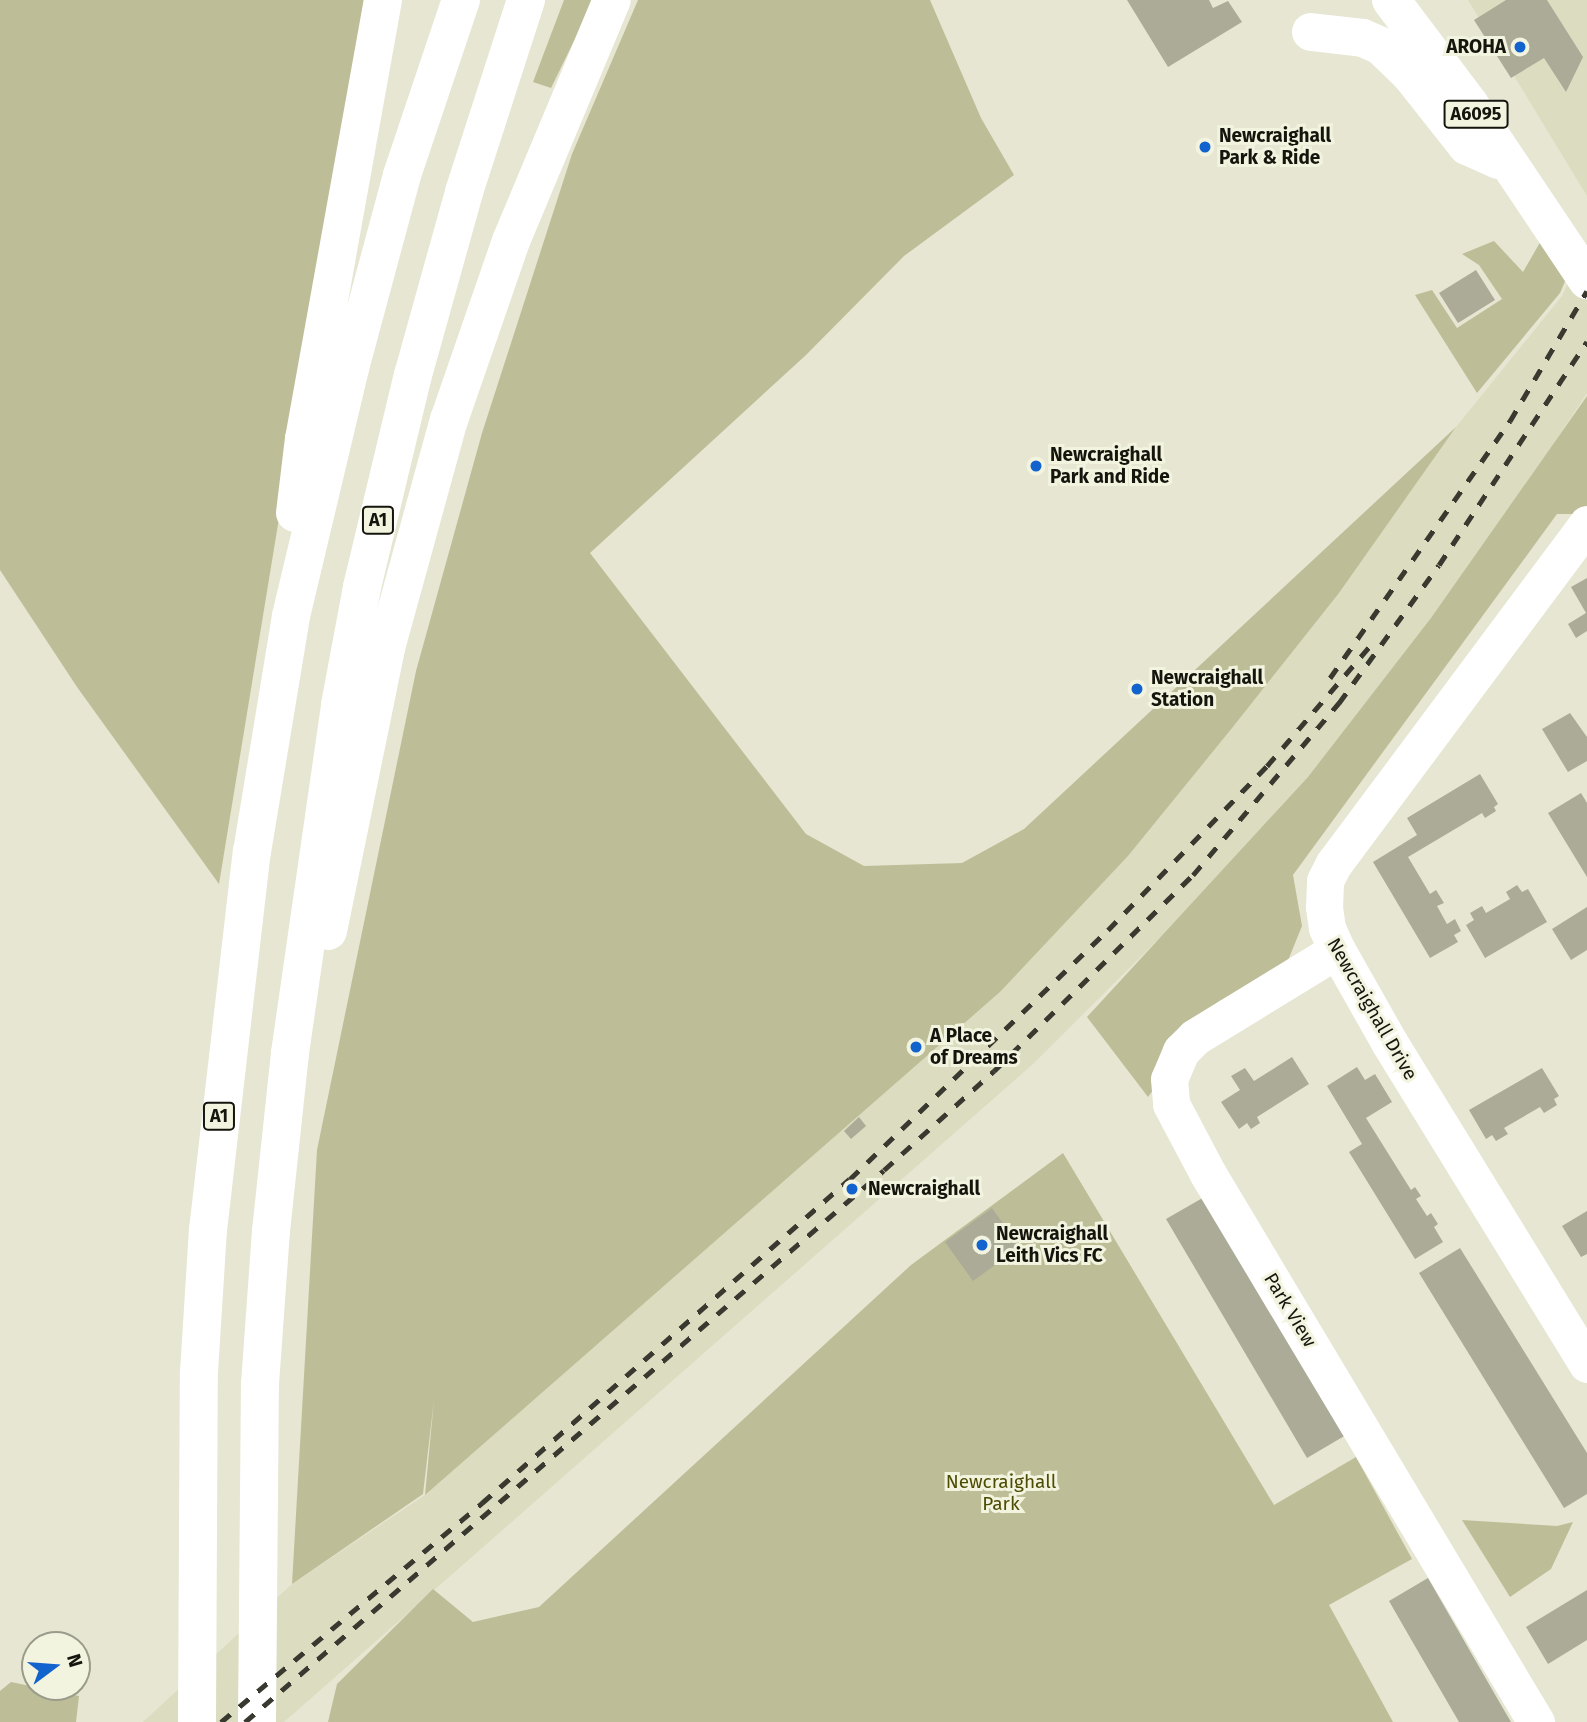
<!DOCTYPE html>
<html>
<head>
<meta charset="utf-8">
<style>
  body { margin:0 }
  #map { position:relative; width:1587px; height:1722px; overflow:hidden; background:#e6e6d2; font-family:"Fira Sans",sans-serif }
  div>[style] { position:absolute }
  .built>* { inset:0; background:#dcdcc0 }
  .green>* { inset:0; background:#bdbe97 }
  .building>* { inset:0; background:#abab98 }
  .minor>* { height:37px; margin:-18.5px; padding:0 18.5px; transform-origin:18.5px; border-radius:18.5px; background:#fff }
  .major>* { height:38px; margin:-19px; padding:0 19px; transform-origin:19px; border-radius:19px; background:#fff }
  .rail>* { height:5px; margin-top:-2.5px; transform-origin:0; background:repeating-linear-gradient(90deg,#393930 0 12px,transparent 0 24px) }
  .dots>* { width:19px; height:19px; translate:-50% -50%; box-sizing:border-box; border:4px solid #f3f4df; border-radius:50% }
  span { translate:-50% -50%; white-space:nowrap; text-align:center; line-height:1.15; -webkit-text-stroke:6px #f3f4df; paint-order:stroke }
  .shield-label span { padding:2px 5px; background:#f3f4df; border:2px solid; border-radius:5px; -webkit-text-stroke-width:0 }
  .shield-label { font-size:18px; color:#15150e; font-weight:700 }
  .poi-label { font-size:19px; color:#15150e; font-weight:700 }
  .right { translate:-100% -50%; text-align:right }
  .left { translate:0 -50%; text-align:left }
  .street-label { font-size:19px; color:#15150e }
  .park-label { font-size:19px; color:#4d4c03 }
  .north { position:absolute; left:21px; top:1631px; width:70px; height:70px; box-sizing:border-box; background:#f3f4df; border:2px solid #9a9b8b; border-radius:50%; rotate:74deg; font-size:19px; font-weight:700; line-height:28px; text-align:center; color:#15150e }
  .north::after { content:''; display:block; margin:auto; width:24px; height:32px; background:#1263cd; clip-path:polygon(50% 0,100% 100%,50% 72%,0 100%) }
</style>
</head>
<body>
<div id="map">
  <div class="built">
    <i style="clip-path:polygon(1468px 0,1587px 0,1587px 196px)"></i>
    <i style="clip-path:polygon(1587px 243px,1587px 393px,1444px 611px,1254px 844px,1033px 1064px,284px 1722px,143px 1722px,292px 1584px,425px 1495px,1000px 992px,1128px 856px,1339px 593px,1456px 427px,1562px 296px)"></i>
  </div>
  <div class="green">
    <i style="clip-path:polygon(0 0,364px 0,219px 884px,77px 687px,0 570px)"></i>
    <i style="clip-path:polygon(564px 0,594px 0,551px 88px,533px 82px)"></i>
    <i style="clip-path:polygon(638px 0,930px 0,981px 118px,1014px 175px,904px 256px,806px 355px,590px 553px,806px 834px,864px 866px,962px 863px,1024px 829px,1456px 427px,1339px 593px,1232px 728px,1128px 856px,1000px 992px,425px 1495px,434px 1400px,423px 1494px,292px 1584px,317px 1150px,416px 671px,482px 433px,572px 154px)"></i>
    <i style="clip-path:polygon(1542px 239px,1566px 279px,1560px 293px,1477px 393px,1415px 295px,1432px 290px,1457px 328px,1502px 299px,1479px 265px,1462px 254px,1494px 241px,1523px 272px)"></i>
    <i style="clip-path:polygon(1587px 396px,1587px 514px,1557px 514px,1293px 875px,1302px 926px,1287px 963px,1218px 1002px,1148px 1097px,1087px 1017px,1308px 777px,1431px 618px)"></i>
    <i style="clip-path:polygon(1063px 1153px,1274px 1505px,1356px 1457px,1412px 1559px,1329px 1605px,1393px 1722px,328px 1722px,337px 1684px,433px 1589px,473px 1622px,539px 1607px,911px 1265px)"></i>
    <i style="clip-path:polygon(1462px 1520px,1557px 1526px,1573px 1522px,1551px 1569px,1510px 1597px)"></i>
    <i style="clip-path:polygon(11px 1682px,79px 1696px,76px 1722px,0 1722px,0 1691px)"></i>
  </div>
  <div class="building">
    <i style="clip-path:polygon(1127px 0,1209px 0,1213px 8px,1228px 1px,1242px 22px,1168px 67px)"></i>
    <i style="clip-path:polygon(1506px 0,1547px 0,1583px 57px,1566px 92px,1544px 58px,1511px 78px,1474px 20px)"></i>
    <i style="clip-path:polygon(1476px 270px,1495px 300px,1458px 323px,1439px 293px)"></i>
    <i style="clip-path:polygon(1587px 578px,1587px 631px,1576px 638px,1568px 624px,1586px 613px,1571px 587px)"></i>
    <i style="clip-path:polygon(1570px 713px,1587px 737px,1587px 761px,1568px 772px,1542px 729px)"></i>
    <i style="clip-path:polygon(1480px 774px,1498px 804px,1494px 807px,1496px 811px,1485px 818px,1482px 813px,1408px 857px,1430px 894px,1436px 890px,1444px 903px,1437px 906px,1447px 924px,1455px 919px,1461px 931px,1454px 935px,1458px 942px,1430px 958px,1373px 862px,1417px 835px,1407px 818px)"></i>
    <i style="clip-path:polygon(1581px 793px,1587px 803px,1587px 877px,1548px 813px)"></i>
    <i style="clip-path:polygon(1517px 885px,1522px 892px,1528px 889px,1547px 922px,1485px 958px,1466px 925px,1474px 920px,1470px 913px,1482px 906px,1486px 913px,1510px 899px,1506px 892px)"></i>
    <i style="clip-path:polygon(1587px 907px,1587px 950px,1571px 960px,1552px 929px)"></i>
    <i style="clip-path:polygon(1292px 1057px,1309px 1084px,1257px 1117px,1260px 1123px,1251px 1129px,1247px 1123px,1239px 1129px,1221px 1102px,1240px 1090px,1231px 1076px,1245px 1068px,1254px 1081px)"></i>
    <i style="clip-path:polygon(1357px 1067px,1365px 1080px,1375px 1074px,1392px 1102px,1366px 1118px,1411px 1190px,1415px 1187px,1421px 1196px,1416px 1199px,1427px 1216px,1431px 1213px,1438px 1224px,1434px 1227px,1443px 1242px,1415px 1259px,1349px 1152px,1362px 1144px,1327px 1086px)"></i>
    <i style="clip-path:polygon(1542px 1068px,1559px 1096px,1554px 1099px,1557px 1105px,1544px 1113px,1540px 1107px,1504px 1128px,1508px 1134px,1496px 1141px,1492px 1135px,1486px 1139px,1469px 1110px)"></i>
    <i style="clip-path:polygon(859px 1117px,866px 1126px,851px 1139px,844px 1131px)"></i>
    <i style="clip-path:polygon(1206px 1196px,1346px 1435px,1307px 1458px,1166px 1219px)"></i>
    <i style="clip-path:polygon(992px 1208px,1020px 1247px,973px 1281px,945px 1242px)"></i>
    <i style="clip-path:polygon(1587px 1211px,1587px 1254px,1581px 1257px,1562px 1226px)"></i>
    <i style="clip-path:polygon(1460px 1248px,1587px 1453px,1587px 1494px,1564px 1508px,1419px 1273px)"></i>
    <i style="clip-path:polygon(1428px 1578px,1497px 1698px,1511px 1722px,1459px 1722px,1412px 1641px,1389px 1601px)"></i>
    <i style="clip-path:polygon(1587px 1590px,1587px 1640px,1548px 1664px,1526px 1627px)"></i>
  </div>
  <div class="minor">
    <i style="left:1587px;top:524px;width:423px;rotate:126.7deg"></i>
    <i style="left:1334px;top:863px;width:20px;rotate:117deg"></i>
    <i style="left:1325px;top:881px;width:26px;rotate:92deg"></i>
    <i style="left:1324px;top:907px;width:21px;rotate:82deg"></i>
    <i style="left:1327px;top:928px;width:24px;rotate:66deg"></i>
    <i style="left:1337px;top:950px;width:106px;rotate:60.5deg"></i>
    <i style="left:1389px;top:1042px;width:378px;rotate:58.4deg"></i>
    <i style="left:1337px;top:950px;width:167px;rotate:148.5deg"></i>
    <i style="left:1195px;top:1037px;width:20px;rotate:135deg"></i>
    <i style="left:1181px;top:1051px;width:30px;rotate:113deg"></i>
    <i style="left:1169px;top:1079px;width:25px;rotate:85deg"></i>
    <i style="left:1171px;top:1104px;width:79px;rotate:62.1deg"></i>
    <i style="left:1208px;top:1174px;width:639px;rotate:59.1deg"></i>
  </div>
  <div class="major">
    <i style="left:1391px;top:0;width:131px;rotate:53deg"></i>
    <i style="left:1470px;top:105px;width:211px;rotate:56.2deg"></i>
    <i style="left:1311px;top:32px;width:52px;rotate:6.6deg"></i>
    <i style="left:1363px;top:38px;width:20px;rotate:24deg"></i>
    <i style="left:1381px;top:46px;width:40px;rotate:44deg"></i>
    <i style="left:1410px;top:74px;width:92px;rotate:51.6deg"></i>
    <i style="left:1467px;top:146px;width:34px;rotate:24deg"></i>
    <i style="left:295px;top:513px;width:75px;rotate:-83.1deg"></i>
    <i style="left:304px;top:439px;width:446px;rotate:-79.8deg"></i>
    <i style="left:328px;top:931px;width:289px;rotate:-78.4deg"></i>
    <i style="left:386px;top:648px;width:237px;rotate:-74.6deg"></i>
    <i style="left:449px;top:420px;width:189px;rotate:-70.9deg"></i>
    <i style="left:511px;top:241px;width:261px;rotate:-67.3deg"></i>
    <i style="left:197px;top:1722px;width:350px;rotate:-89.7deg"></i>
    <i style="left:199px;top:1372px;width:142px;rotate:-86.4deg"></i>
    <i style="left:208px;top:1230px;width:381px;rotate:-83.4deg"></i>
    <i style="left:252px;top:852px;width:239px;rotate:-80.6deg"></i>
    <i style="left:291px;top:616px;width:255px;rotate:-76.6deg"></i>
    <i style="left:350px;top:368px;width:200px;rotate:-74.9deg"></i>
    <i style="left:402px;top:175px;width:185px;rotate:-71.4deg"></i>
    <i style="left:257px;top:1722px;width:338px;rotate:-89.5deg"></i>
    <i style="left:260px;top:1384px;width:153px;rotate:-85.9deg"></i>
    <i style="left:271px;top:1231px;width:179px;rotate:-83.9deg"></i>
    <i style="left:290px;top:1053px;width:352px;rotate:-81.8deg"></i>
    <i style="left:340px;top:705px;width:120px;rotate:-79.4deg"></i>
    <i style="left:362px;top:587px;width:218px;rotate:-76.5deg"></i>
    <i style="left:413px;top:375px;width:190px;rotate:-74.4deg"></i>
    <i style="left:464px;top:192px;width:202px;rotate:-72.1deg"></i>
  </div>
  <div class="rail">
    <i style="left:1330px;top:678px;width:314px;rotate:-55deg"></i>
    <i style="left:1510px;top:421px;width:151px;rotate:-59.4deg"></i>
    <i style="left:221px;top:1722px;width:341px;rotate:-40deg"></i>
    <i style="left:482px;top:1503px;width:490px;rotate:-41.4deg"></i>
    <i style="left:850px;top:1179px;width:359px;rotate:-44deg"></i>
    <i style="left:1108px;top:930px;width:228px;rotate:-45.9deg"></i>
    <i style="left:1267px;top:766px;width:157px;rotate:-49.4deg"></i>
    <i style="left:245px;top:1722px;width:844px;rotate:-40.82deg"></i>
    <i style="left:884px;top:1170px;width:148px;rotate:-42deg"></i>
    <i style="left:994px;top:1071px;width:279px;rotate:-44.6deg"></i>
    <i style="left:1193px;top:875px;width:226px;rotate:-49.7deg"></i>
    <i style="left:1339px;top:703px;width:170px;rotate:-54.1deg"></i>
    <i style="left:1439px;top:565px;width:268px;rotate:-56.5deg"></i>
  </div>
  <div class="dots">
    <i style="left:1520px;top:47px;background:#1263cd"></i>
    <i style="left:1205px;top:147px;background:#1263cd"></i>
    <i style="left:1036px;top:466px;background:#1263cd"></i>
    <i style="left:1137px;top:689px;background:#1263cd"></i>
    <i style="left:916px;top:1047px;background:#1263cd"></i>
    <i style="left:852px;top:1189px;background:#1263cd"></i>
    <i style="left:982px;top:1245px;background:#1263cd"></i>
  </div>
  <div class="shield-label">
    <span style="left:1476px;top:114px">A6095</span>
    <span style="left:378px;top:520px">A1</span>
    <span style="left:219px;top:1116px">A1</span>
  </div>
  <div class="poi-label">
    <span class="right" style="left:1506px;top:47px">AROHA</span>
    <span class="left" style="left:1219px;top:147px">Newcraighall<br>Park &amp; Ride</span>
    <span class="left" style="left:1050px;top:466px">Newcraighall<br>Park and Ride</span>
    <span class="left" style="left:1151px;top:689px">Newcraighall<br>Station</span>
    <span class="left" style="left:930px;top:1047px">A Place<br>of Dreams</span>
    <span class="left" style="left:868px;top:1189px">Newcraighall</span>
    <span class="left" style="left:996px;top:1245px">Newcraighall<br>Leith Vics FC</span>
  </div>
  <div class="street-label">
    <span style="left:1372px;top:1009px;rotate:60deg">Newcraighall Drive</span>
    <span style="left:1290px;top:1310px;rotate:59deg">Park View</span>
  </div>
  <div class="park-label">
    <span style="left:1001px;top:1493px">Newcraighall<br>Park</span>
  </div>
  <div class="north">N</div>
</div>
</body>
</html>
